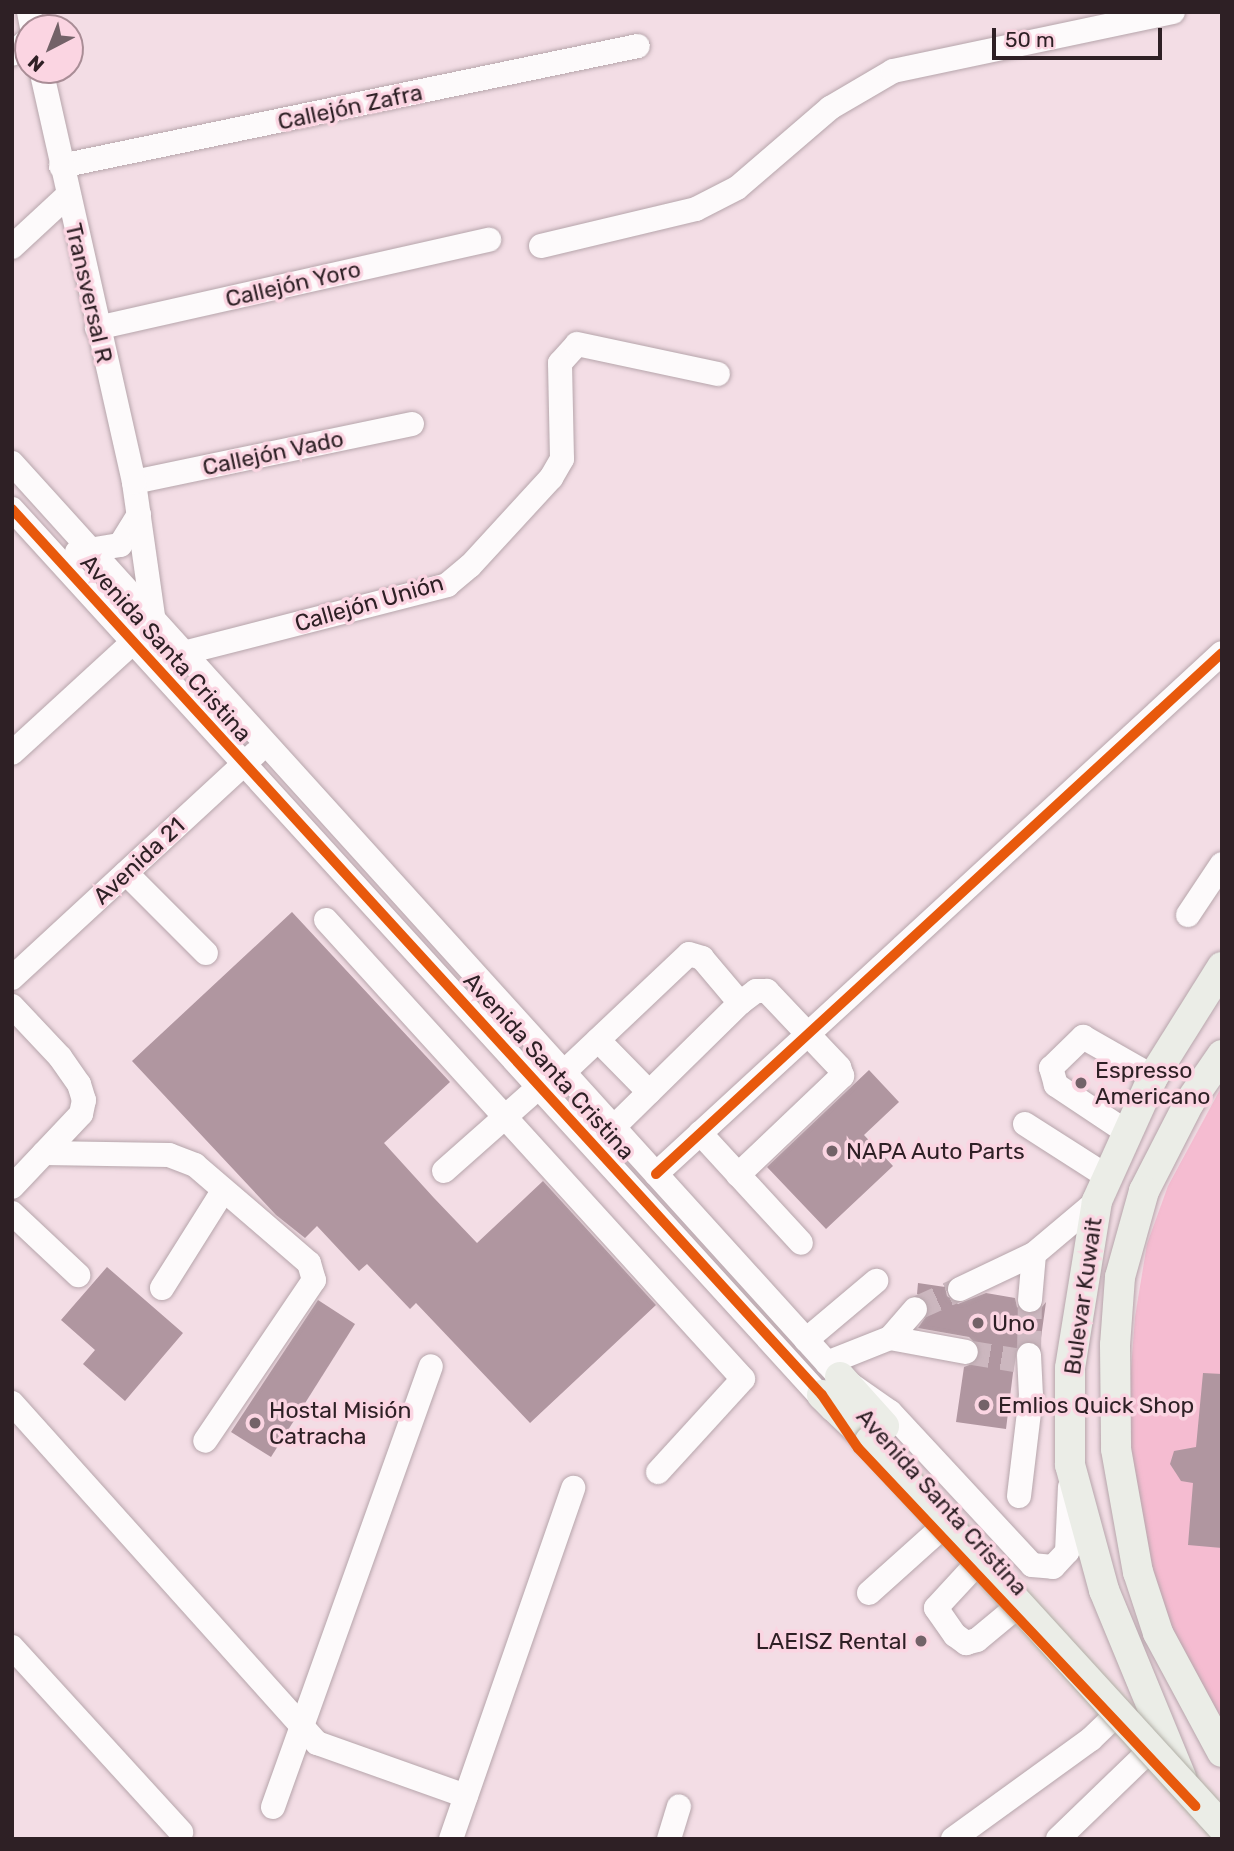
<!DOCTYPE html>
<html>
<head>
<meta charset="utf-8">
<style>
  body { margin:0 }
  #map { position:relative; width:1234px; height:1851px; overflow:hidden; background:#f3dde5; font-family:Rubik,sans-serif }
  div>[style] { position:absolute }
  .green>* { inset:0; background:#f5bcd1 }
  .building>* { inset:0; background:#b096a0 }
  .minor-tunnel>* { height:24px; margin-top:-12px; transform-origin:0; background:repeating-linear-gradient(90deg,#ccb7bf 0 24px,transparent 0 36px) }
  .roads { filter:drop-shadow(0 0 2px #b6a5ab) drop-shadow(0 0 2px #b6a5ab) }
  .minor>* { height:24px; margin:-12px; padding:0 12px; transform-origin:12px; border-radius:12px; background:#fdfafb }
  .major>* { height:30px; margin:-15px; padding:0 15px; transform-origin:15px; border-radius:15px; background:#ebede7 }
  .bridges { filter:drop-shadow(0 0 2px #b0aea5) drop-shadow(0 0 2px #b0aea5) }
  .major-bridge>* { height:30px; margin:-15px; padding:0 15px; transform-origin:15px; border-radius:15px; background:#ebede7 }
  .cycleway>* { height:10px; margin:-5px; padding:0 5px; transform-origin:5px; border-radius:5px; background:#e8590c }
  .dots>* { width:19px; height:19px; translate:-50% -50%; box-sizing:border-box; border:4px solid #fbd5e2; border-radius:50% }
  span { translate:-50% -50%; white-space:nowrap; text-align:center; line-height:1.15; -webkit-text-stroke:7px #fbd5e2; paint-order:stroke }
  .street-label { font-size:23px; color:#2e2025 }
  .poi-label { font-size:23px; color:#2e2025 }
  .left { translate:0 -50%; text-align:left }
  .right { translate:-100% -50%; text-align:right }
  .frame { position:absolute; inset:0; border:14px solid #2e2025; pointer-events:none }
  .north { position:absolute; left:14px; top:14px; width:70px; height:70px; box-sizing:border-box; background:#fbd5e2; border:2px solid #a98d96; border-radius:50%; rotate:222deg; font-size:19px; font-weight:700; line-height:28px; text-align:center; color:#2e2025 }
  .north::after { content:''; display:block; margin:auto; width:24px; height:32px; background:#736268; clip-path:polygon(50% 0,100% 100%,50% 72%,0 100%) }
  .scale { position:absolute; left:992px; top:28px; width:170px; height:32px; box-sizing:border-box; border:4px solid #2e2025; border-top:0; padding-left:9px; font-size:21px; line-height:24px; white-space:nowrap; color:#2e2025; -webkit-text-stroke:5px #fbd5e2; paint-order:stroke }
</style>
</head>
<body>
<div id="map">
  <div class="green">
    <i style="clip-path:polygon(1222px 1086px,1222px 1735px,1171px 1633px,1140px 1534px,1127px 1422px,1135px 1317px,1147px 1244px,1168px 1186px)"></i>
  </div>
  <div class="building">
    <i style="clip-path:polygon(292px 912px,450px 1082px,384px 1143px,434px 1198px,477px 1243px,543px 1181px,656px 1305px,530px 1423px,416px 1303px,410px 1309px,367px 1264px,359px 1271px,317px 1226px,305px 1238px,276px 1215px,132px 1061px)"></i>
    <i style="clip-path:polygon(869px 1070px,899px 1102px,864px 1135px,893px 1166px,826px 1229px,767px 1167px)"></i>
    <i style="clip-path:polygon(107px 1267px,183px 1333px,125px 1401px,83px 1364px,95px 1350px,61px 1320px)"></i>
    <i style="clip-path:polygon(918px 1283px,945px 1287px,947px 1296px,958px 1304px,986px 1293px,1015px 1298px,1017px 1307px,1028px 1315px,1037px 1313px,1046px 1302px,1040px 1345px,1028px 1340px,1016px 1349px,1006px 1429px,956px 1422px,964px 1367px,977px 1362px,980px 1348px,969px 1337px,918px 1328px,930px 1311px,925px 1298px,917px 1294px)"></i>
    <i style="clip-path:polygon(318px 1300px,355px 1324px,271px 1457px,231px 1432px)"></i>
    <i style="clip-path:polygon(1203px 1373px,1222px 1374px,1222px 1548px,1188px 1545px,1193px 1483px,1181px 1481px,1170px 1464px,1174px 1451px,1196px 1447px)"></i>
  </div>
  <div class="minor-tunnel">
    <i style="left:915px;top:1309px;width:49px;rotate:-24deg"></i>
    <i style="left:966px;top:1352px;width:50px;rotate:9.3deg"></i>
    <i style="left:1029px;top:1355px;width:55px;rotate:-89deg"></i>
  </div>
  <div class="roads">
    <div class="minor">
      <i style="left:29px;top:12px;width:16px;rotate:79deg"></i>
      <i style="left:12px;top:54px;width:21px;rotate:-41deg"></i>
      <i style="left:61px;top:166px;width:589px;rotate:-11.75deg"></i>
      <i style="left:541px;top:246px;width:159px;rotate:-13.4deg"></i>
      <i style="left:696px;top:209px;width:46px;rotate:-27.1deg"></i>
      <i style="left:737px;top:188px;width:123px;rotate:-40.7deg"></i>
      <i style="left:830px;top:108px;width:73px;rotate:-30.4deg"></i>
      <i style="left:893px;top:71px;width:286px;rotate:-11.9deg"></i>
      <i style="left:12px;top:247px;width:75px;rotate:-42.8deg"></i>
      <i style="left:97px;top:328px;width:402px;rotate:-12.7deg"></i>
      <i style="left:12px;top:463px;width:1233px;rotate:47.83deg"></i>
      <i style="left:840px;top:1377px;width:61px;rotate:35deg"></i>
      <i style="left:890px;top:1412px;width:209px;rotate:47.1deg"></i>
      <i style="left:1032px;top:1565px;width:21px;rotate:5deg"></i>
      <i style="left:1053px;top:1567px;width:21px;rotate:-47deg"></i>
      <i style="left:1067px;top:1552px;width:65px;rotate:-87.4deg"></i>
      <i style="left:134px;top:482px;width:284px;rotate:-11.8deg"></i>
      <i style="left:12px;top:509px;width:1218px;rotate:47.66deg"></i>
      <i style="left:77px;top:552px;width:44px;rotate:-9.2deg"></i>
      <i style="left:120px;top:545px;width:36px;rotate:-58deg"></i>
      <i style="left:173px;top:661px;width:13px;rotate:-39deg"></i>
      <i style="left:183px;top:653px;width:273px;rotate:-14.4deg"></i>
      <i style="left:447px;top:585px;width:30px;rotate:-40deg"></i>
      <i style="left:470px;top:566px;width:120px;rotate:-47.4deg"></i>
      <i style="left:551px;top:478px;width:22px;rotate:-60deg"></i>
      <i style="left:562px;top:459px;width:96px;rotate:-91.2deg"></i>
      <i style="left:560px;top:363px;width:25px;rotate:-48deg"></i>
      <i style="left:577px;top:344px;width:144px;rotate:12deg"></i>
      <i style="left:12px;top:753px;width:193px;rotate:-42.5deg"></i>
      <i style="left:154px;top:623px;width:142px;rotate:-98.1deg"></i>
      <i style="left:134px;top:482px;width:422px;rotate:-102.7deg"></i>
      <i style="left:126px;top:873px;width:113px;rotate:45deg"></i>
      <i style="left:1188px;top:915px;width:61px;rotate:-56.3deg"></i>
      <i style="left:326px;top:920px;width:620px;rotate:47.74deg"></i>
      <i style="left:743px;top:1379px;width:126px;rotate:132.4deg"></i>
      <i style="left:12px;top:978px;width:332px;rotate:-42.7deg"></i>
      <i style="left:12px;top:1006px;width:70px;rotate:46.7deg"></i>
      <i style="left:60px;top:1057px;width:33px;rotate:55deg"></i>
      <i style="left:79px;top:1084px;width:17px;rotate:73deg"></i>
      <i style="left:84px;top:1100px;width:14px;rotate:102deg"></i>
      <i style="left:81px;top:1114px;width:100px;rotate:133.4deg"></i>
      <i style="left:598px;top:1040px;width:73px;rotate:45.6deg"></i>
      <i style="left:563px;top:1073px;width:173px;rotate:-43.4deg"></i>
      <i style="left:689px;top:954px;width:14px;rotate:17deg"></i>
      <i style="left:702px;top:958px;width:59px;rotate:49.8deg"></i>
      <i style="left:740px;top:1003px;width:178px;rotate:135.5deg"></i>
      <i style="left:1025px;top:1124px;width:98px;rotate:32.6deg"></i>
      <i style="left:700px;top:1133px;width:149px;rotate:47.4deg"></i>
      <i style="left:1128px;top:1133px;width:87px;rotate:-146.3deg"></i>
      <i style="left:1056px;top:1085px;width:18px;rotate:-106deg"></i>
      <i style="left:1051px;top:1068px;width:45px;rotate:-44.1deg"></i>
      <i style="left:1083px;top:1037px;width:81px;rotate:29.7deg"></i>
      <i style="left:44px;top:1153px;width:125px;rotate:0.9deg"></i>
      <i style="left:169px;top:1155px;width:28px;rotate:21deg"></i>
      <i style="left:195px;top:1165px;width:150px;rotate:40.7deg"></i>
      <i style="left:309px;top:1263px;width:18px;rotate:74deg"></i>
      <i style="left:314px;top:1280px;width:194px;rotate:124.1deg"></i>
      <i style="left:444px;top:1171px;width:127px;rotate:-41.5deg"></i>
      <i style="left:656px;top:1174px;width:769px;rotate:-42.63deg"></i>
      <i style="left:738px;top:1175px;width:144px;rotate:-43.6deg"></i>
      <i style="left:842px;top:1076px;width:9px;rotate:-108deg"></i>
      <i style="left:839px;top:1067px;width:105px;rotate:-133.5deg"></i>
      <i style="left:767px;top:991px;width:11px;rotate:180deg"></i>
      <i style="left:756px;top:991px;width:20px;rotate:143deg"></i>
      <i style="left:12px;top:1213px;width:91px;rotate:43.2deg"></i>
      <i style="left:162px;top:1288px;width:115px;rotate:-57.8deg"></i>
      <i style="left:960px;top:1289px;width:82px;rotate:-25.3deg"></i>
      <i style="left:1034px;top:1254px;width:82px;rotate:-40.1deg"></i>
      <i style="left:1030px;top:1300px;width:46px;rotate:-85deg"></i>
      <i style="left:890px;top:1338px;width:77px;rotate:10.4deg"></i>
      <i style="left:806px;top:1340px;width:92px;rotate:-40.1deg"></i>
      <i style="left:827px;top:1363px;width:68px;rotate:-21.6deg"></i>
      <i style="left:890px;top:1338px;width:38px;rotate:-49deg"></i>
      <i style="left:12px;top:1403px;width:457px;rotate:48.1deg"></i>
      <i style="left:317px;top:1743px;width:158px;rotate:19.6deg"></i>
      <i style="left:1019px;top:1496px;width:101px;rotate:-83.2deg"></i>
      <i style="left:1031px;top:1396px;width:41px;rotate:-92.8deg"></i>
      <i style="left:972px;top:1569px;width:53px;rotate:132.7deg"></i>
      <i style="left:936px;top:1608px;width:33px;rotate:55deg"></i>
      <i style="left:955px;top:1635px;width:14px;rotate:36deg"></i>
      <i style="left:966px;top:1643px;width:11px;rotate:-15deg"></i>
      <i style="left:977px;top:1640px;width:45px;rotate:-39.6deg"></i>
      <i style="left:869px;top:1593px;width:91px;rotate:-41.9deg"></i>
      <i style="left:12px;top:1647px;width:251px;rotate:47.6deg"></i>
      <i style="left:273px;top:1807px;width:468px;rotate:-70.3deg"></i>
      <i style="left:451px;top:1839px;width:372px;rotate:-70.8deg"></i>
      <i style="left:669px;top:1839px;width:34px;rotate:-73deg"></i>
      <i style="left:953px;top:1839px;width:170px;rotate:-35.9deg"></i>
      <i style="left:1091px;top:1739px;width:32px;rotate:-44deg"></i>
      <i style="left:1058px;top:1839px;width:125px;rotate:-44deg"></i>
    </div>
    <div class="major">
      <i style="left:1222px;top:1055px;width:58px;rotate:124.5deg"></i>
      <i style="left:1189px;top:1103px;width:99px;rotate:117.1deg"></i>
      <i style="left:1144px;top:1191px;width:89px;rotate:105.6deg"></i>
      <i style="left:1120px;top:1277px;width:68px;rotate:94.2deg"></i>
      <i style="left:1115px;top:1345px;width:104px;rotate:89.4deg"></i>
      <i style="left:1116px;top:1449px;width:125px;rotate:79.9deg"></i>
      <i style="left:1138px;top:1572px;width:64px;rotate:71.8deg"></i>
      <i style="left:1158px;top:1633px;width:135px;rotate:61.7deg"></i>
      <i style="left:840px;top:1377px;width:66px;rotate:48.1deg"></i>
      <i style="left:822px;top:1395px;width:66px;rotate:43.8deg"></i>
      <i style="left:1181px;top:1777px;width:202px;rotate:-112.4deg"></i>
      <i style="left:1104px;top:1590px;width:130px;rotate:-105.2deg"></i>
      <i style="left:1070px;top:1465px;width:97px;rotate:-90deg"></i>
      <i style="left:1070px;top:1368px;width:169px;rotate:-80.8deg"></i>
      <i style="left:1097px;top:1201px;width:136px;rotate:-65.7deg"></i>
      <i style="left:1153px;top:1077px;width:130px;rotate:-57.9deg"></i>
    </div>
  </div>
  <div class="bridges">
    <div class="major-bridge">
      <i style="left:870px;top:1441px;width:522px;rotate:47.64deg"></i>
    </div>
  </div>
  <div class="cycleway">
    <i style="left:12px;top:509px;width:1200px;rotate:47.57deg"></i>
    <i style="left:822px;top:1395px;width:64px;rotate:55.8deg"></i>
    <i style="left:858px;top:1448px;width:492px;rotate:46.7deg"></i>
    <i style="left:656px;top:1174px;width:769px;rotate:-42.63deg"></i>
  </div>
  <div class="dots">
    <i style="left:1081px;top:1083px;background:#736268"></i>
    <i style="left:832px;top:1151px;background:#736268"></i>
    <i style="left:978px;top:1323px;background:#736268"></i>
    <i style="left:984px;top:1405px;background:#736268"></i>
    <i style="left:255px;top:1423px;background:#736268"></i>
    <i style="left:921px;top:1641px;background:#736268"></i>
  </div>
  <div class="street-label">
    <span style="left:350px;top:107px;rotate:-12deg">Callejón Zafra</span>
    <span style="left:293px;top:284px;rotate:-13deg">Callejón Yoro</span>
    <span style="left:89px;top:293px;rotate:77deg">Transversal R</span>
    <span style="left:273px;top:453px;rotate:-12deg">Callejón Vado</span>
    <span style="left:369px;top:603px;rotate:-16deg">Callejón Unión</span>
    <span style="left:166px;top:648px;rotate:48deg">Avenida Santa Cristina</span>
    <span style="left:139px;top:861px;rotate:-43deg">Avenida 21</span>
    <span style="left:549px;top:1066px;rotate:48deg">Avenida Santa Cristina</span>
    <span style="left:1083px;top:1296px;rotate:-82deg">Bulevar Kuwait</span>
    <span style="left:942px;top:1502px;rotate:48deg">Avenida Santa Cristina</span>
  </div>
  <div class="poi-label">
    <span class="left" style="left:1095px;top:1083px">Espresso<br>Americano</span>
    <span class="left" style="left:846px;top:1151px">NAPA Auto Parts</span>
    <span class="left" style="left:992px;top:1323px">Uno</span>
    <span class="left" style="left:998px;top:1405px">Emlios Quick Shop</span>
    <span class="left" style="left:269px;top:1423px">Hostal Misión<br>Catracha</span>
    <span class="right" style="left:907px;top:1641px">LAEISZ Rental</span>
  </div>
  <div class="frame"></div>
  <div class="north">N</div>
  <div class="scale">50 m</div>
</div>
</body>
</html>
